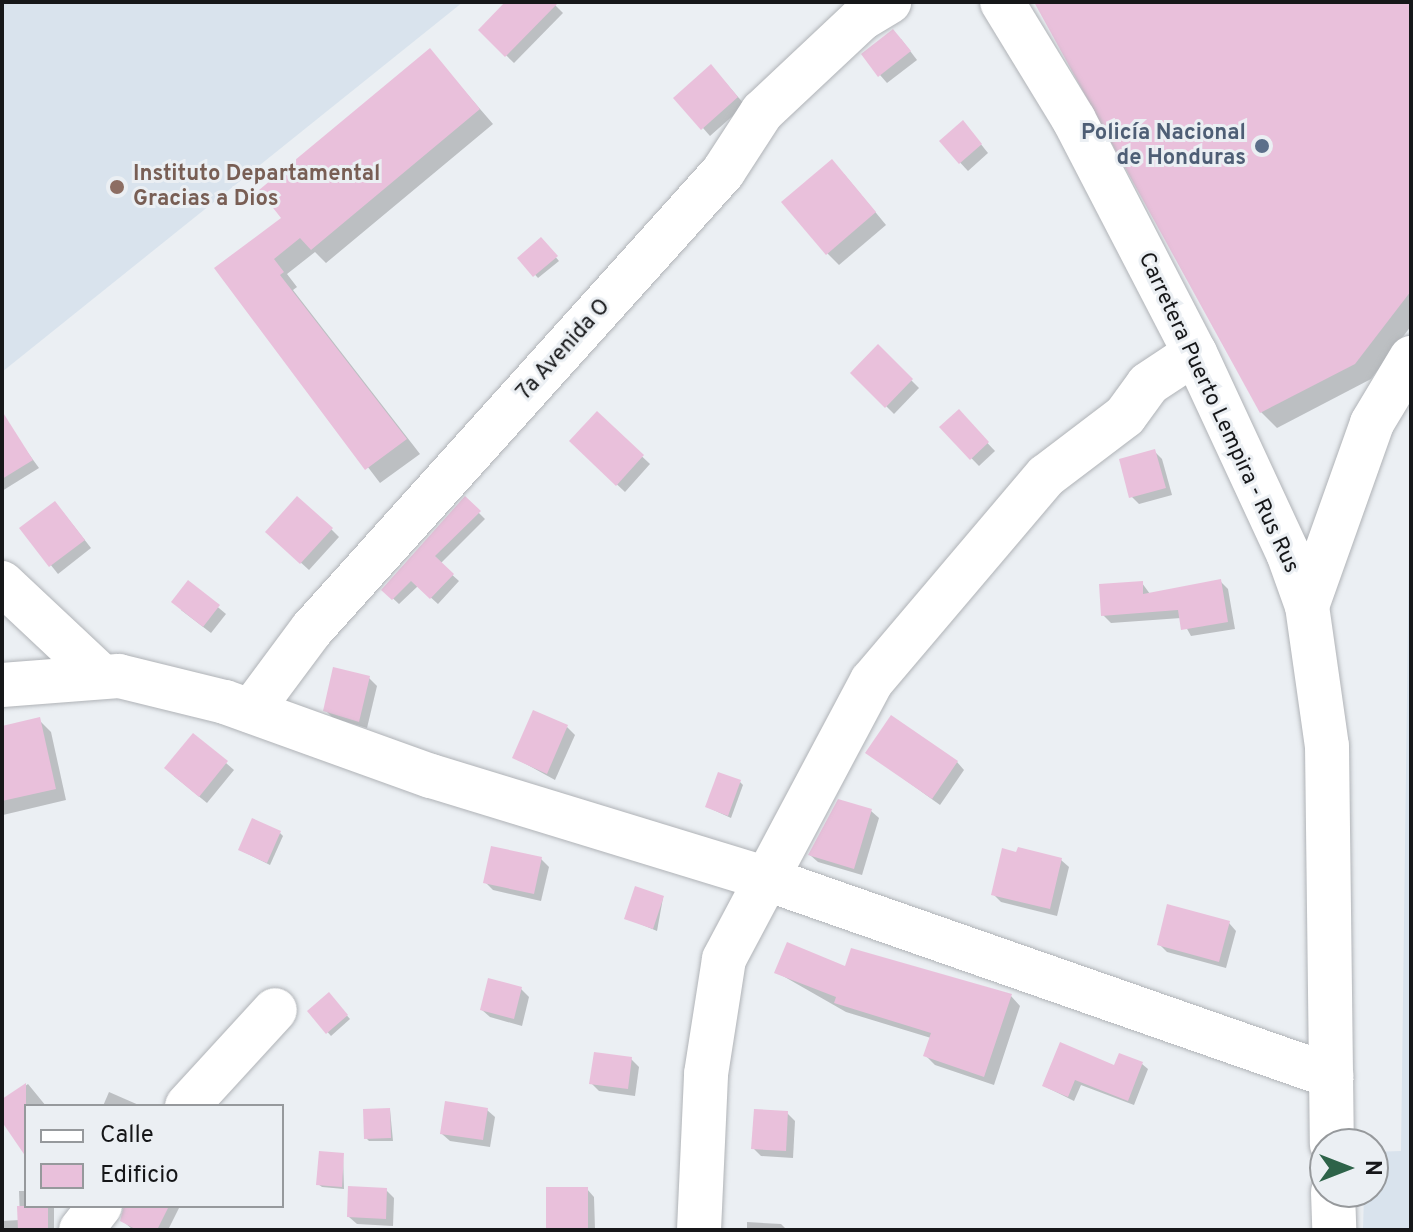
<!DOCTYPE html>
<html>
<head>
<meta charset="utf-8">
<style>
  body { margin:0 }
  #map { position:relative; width:1413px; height:1232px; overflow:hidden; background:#ebeff3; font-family:Overpass,sans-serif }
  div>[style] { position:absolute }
  .built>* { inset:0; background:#d9e3ed }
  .shadow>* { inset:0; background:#0003 }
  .building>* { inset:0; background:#e9c0db }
  .roads { filter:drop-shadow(0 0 2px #b0b3b7) drop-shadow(0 0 2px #b0b3b7) }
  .minor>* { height:44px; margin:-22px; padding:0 22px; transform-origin:22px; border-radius:22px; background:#fff }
  .dots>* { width:22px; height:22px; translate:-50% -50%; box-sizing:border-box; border:4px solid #ebeff3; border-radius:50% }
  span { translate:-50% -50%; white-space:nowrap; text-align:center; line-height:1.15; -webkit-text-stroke:6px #ebeff3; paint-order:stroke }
  .service-label { font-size:22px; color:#4e5e75; font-weight:700 }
  .right { translate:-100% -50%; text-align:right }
  .education-label { font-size:22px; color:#785e54; font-weight:700 }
  .left { translate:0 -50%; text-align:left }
  .street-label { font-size:22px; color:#161719 }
  .frame { position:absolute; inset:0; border:4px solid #161719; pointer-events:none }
  .legend { position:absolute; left:24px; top:1104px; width:260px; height:104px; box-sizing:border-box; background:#ebeff3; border:2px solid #96999c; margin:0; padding:10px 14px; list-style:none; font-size:24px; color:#161719 }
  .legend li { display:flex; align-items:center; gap:16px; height:40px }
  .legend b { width:40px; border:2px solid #96999c }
  .north { position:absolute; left:1309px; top:1128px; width:80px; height:80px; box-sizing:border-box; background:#ebeff3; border:2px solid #96999c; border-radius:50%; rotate:90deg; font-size:22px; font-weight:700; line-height:32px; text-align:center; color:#161719 }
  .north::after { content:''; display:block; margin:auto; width:28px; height:36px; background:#2e6349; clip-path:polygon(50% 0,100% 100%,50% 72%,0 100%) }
</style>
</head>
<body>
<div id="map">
  <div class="built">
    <i style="clip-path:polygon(2px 2px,463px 2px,2px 372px)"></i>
    <i style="clip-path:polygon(1411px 393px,1411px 1230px,1363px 1230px,1364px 1192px,1373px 1192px,1373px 1152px,1401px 1151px)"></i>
  </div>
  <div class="shadow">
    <i style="clip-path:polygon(508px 2px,552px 2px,563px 13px,514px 63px,480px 30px)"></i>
    <i style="clip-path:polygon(1036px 2px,1411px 2px,1411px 326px,1371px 379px,1277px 428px,1261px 412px)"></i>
    <i style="clip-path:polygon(901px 39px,917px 60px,887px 83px,880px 75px)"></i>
    <i style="clip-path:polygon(430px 51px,493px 124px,326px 263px,315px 252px,287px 274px,297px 287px,293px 290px,420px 454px,380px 483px,217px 269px,284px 218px)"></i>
    <i style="clip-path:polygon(719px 75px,745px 105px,710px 136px,703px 128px)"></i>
    <i style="clip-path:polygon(963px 122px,988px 153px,968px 171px,941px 142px)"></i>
    <i style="clip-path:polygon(844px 174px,886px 225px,839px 265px,827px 253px)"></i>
    <i style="clip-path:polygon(541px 240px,559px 261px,538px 278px,520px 258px)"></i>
    <i style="clip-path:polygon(878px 347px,919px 388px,894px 414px,853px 373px)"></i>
    <i style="clip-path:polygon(958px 412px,995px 451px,979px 466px,941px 427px)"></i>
    <i style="clip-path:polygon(597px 414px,650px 464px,625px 492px,571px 441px)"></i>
    <i style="clip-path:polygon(12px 431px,39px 468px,2px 491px,2px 437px)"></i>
    <i style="clip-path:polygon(1154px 451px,1162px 459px,1172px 495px,1139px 504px,1131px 496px)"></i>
    <i style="clip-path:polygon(465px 499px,485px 519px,440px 564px,459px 581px,438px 604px,418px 586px,399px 604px,384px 590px)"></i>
    <i style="clip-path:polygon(62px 511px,91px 548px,58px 574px,22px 529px)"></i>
    <i style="clip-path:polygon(331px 529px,339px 537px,309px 570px,275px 539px)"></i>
    <i style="clip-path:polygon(1220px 581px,1228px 589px,1235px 629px,1191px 636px,1181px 618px,1111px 623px,1103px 615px,1142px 583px,1150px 594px)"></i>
    <i style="clip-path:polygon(188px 582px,226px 614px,211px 633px,181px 610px)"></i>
    <i style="clip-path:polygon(369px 678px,377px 686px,367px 728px,333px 718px,325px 710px)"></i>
    <i style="clip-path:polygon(39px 720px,51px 732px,66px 800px,3px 815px,2px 728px)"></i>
    <i style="clip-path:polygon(567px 727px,575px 735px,555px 780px,515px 758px)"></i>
    <i style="clip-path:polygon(868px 753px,957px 762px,964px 770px,940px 805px)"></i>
    <i style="clip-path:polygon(226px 763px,234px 770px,207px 803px,174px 776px)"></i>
    <i style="clip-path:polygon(740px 782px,743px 785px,731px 818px,707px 807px)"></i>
    <i style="clip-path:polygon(871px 811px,879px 818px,862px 875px,818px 862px,810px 855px)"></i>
    <i style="clip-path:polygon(280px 833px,283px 836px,270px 865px,240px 850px)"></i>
    <i style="clip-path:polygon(541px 859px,549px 867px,541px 901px,493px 890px,485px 882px)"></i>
    <i style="clip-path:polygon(1061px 860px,1069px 867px,1057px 916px,1001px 902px,993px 894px)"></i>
    <i style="clip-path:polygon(663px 898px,657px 931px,626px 918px)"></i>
    <i style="clip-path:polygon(1229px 923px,1236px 931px,1226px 968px,1167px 952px,1159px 944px)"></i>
    <i style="clip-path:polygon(847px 969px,1011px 996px,1020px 1006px,994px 1085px,935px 1065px,925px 1055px,931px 1038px,846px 1012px,776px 972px)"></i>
    <i style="clip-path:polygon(521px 989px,529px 997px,522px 1026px,490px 1017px,482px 1010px)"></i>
    <i style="clip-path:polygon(329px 995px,350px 1019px,331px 1036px,310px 1012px)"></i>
    <i style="clip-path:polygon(631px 1059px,639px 1067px,635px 1096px,599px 1091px,591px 1083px)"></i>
    <i style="clip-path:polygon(1142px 1064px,1148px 1069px,1134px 1105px,1081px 1085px,1074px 1101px,1044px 1086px)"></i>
    <i style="clip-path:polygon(28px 1084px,46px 1106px,26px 1106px,26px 1148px,2px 1118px,2px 1102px)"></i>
    <i style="clip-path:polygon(109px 1092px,141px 1106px,103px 1106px)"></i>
    <i style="clip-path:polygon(390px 1110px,393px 1141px,369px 1141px,366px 1138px)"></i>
    <i style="clip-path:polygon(487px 1110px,495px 1117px,490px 1147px,450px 1141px,442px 1134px)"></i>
    <i style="clip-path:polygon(787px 1113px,795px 1121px,793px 1158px,761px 1156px,753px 1148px)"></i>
    <i style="clip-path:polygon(343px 1155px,344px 1189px,322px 1187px,318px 1184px)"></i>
    <i style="clip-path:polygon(587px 1189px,594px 1197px,595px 1230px,548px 1230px)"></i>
    <i style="clip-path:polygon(386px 1190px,394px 1198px,393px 1226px,357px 1224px,349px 1217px)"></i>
    <i style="clip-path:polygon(19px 1191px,26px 1191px,26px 1206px,54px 1206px,54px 1230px,2px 1230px,2px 1221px,20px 1220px)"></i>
    <i style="clip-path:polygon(132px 1206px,180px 1206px,168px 1230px,133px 1230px,124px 1222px)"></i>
    <i style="clip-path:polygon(747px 1222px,781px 1224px,787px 1230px,747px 1230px)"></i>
    <i style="clip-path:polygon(1373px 1229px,1411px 1229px,1411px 1230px,1373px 1230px)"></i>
  </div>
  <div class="building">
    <i style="clip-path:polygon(505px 2px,559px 2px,505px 57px,478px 30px)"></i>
    <i style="clip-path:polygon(1034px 2px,1411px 2px,1411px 291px,1355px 364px,1260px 413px)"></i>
    <i style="clip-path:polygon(893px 29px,911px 51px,878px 77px,861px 54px)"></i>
    <i style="clip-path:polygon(430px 48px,480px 109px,311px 250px,300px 238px,274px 259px,284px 272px,280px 275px,407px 439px,365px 470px,214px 268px,281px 218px,259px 190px)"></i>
    <i style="clip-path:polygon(711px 64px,738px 97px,701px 130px,673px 98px)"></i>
    <i style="clip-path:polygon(963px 120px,982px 144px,959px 164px,939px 141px)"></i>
    <i style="clip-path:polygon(832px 159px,876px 212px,826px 255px,781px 202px)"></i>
    <i style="clip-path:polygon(541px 237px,558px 256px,533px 277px,517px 258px)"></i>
    <i style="clip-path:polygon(878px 344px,913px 379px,885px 408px,850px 373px)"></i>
    <i style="clip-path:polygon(959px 409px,989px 442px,970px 460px,939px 427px)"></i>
    <i style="clip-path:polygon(2px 411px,33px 460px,2px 479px)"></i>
    <i style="clip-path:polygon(597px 411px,644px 455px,616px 486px,569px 441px)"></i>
    <i style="clip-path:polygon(1155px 449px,1166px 488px,1129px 498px,1119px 459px)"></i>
    <i style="clip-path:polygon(297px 496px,333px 528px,300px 564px,265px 532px)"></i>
    <i style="clip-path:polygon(465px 496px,481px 511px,435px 556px,454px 574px,430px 599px,411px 581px,392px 600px,381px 590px)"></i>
    <i style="clip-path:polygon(55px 501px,85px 540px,49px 567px,19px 528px)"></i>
    <i style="clip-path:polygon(1221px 579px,1228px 622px,1181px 630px,1178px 610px,1101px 616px,1099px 584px,1143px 581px,1143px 594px)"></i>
    <i style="clip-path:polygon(188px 580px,220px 605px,203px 627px,171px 602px)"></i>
    <i style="clip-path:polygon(333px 667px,370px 676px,359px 722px,323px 711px)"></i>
    <i style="clip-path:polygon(533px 710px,568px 725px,547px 774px,512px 758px)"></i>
    <i style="clip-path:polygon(891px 715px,958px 761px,932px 799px,865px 753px)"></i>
    <i style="clip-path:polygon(40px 717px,56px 789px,2px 801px,2px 726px)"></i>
    <i style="clip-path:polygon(193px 733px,228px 761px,199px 797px,164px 768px)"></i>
    <i style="clip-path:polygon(718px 772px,741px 780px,728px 816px,705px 807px)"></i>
    <i style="clip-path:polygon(838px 799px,872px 809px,854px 869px,808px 855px)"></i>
    <i style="clip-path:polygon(252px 818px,281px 831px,267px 863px,238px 850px)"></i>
    <i style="clip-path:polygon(491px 846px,542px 857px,534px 894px,483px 883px)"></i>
    <i style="clip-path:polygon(1018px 847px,1062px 858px,1050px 909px,991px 895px,1002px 848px,1016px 852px)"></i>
    <i style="clip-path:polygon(635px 886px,664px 896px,653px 929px,624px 919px)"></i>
    <i style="clip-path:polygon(1167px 904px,1230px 921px,1219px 962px,1157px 945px)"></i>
    <i style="clip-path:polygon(787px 942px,845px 966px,851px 948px,1012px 994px,984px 1077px,923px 1056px,931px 1033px,834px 1003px,836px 997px,774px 973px)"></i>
    <i style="clip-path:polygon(488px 978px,522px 987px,514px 1019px,480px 1010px)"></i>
    <i style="clip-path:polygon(329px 992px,348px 1015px,326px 1034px,307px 1011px)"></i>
    <i style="clip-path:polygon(1060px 1042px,1114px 1065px,1119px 1053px,1143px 1062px,1128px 1101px,1075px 1080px,1068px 1097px,1042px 1086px)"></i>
    <i style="clip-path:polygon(594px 1052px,632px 1057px,628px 1089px,589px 1084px)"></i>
    <i style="clip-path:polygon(26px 1083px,26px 1157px,2px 1122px,2px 1099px)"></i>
    <i style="clip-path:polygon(445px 1101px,488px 1108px,483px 1140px,440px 1134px)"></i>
    <i style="clip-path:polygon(390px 1108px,391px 1138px,364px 1139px,363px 1109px)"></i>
    <i style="clip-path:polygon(754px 1109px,788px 1111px,786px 1151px,751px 1149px)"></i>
    <i style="clip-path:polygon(319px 1151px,344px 1153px,342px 1187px,316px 1185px)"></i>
    <i style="clip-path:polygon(348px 1186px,387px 1188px,386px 1219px,347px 1217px)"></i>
    <i style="clip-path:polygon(546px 1187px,588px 1187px,588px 1230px,546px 1230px)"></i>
    <i style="clip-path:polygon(17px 1206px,48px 1206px,48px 1230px,18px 1230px)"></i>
    <i style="clip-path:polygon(124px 1206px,169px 1206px,157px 1230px,137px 1230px,120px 1221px)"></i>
  </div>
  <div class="roads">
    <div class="minor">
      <i style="left:1002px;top:2px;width:138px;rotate:58.6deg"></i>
      <i style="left:1074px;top:120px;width:263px;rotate:62.6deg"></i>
      <i style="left:1195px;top:353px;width:221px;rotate:65.1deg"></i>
      <i style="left:1288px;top:553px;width:56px;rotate:70.3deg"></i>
      <i style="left:1307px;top:606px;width:141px;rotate:81.9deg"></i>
      <i style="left:1327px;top:746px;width:398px;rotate:89.3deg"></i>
      <i style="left:2px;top:583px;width:137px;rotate:43.2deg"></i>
      <i style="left:1307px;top:606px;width:194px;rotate:-70.4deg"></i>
      <i style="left:1372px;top:423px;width:76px;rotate:-59deg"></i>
      <i style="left:2px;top:685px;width:117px;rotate:-4.4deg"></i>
      <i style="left:119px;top:676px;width:109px;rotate:13.8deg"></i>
      <i style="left:225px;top:702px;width:219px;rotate:19.8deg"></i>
      <i style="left:431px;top:776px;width:348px;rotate:17deg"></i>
      <i style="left:764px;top:878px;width:601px;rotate:19.25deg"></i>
      <i style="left:251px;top:711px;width:102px;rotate:-53.4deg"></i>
      <i style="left:312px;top:629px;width:615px;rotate:-48.03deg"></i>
      <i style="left:723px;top:172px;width:72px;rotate:-57deg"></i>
      <i style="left:762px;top:112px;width:136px;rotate:-43.2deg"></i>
      <i style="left:861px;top:19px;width:33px;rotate:-31deg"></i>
      <i style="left:187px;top:1106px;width:130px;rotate:-47.5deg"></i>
      <i style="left:1333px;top:1192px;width:38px;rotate:88deg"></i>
      <i style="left:81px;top:1230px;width:31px;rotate:-52deg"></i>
      <i style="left:699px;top:1230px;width:156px;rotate:-87.4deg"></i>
      <i style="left:706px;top:1074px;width:116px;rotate:-81.1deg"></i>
      <i style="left:724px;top:959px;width:315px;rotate:-62deg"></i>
      <i style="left:872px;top:681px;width:269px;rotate:-49.7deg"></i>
      <i style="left:1046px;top:476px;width:99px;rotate:-37.2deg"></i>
      <i style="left:1125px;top:416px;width:39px;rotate:-54deg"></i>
      <i style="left:1148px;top:384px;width:56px;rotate:-33.4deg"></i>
    </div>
  </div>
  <div class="dots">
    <i style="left:1262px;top:146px;background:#5c6f8a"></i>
    <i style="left:117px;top:187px;background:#8d6e63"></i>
  </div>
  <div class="service-label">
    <span class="right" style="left:1246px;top:146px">Policía Nacional<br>de Honduras</span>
  </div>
  <div class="education-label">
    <span class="left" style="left:133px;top:187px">Instituto Departamental<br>Gracias a Dios</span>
  </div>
  <div class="street-label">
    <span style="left:564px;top:350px;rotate:-48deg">7a Avenida O</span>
    <span style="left:1218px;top:413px;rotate:65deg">Carretera Puerto Lempira - Rus Rus</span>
  </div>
  <div class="frame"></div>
  <ul class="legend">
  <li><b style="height:10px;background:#fff"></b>Calle</li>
  <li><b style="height:22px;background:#e9c0db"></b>Edificio</li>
  </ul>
  <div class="north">N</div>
</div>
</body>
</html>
